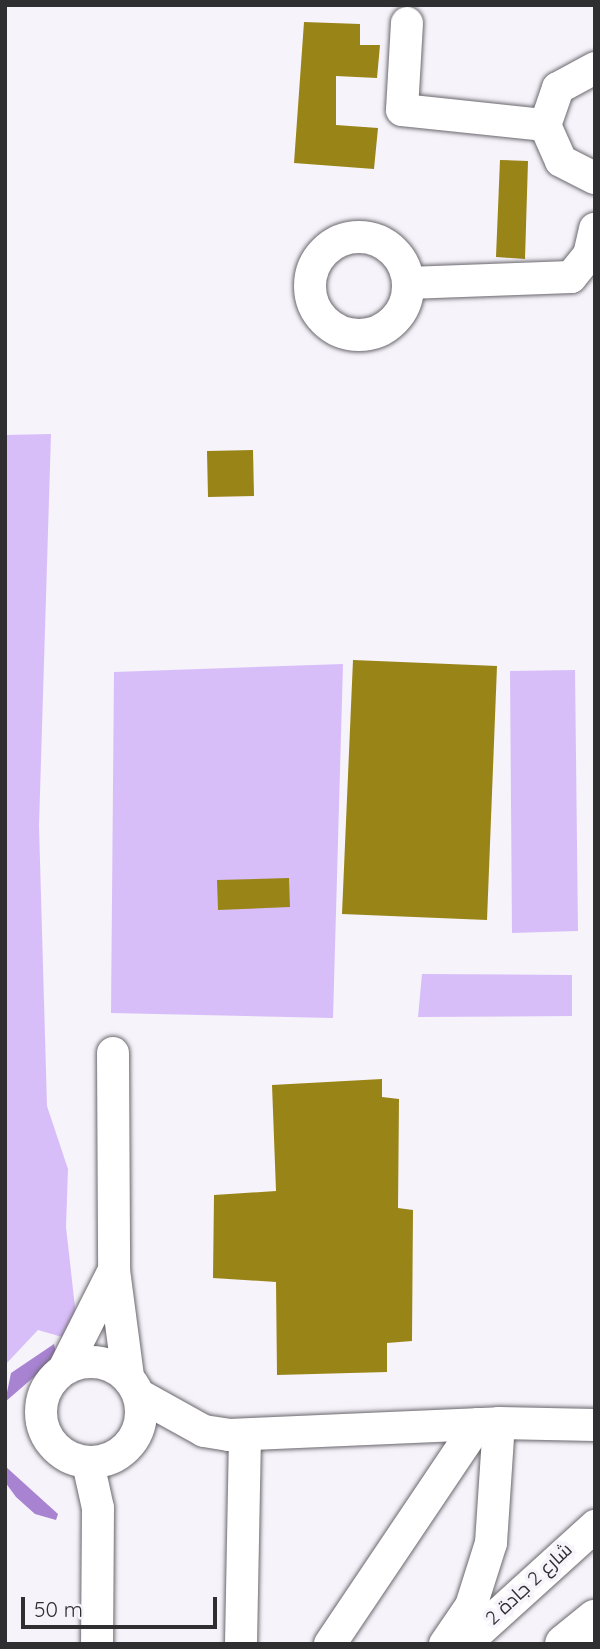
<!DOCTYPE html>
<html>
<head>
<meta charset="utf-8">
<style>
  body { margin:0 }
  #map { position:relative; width:600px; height:1649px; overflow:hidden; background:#f6f3fa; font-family:Quicksand,Cairo,sans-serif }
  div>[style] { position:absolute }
  .green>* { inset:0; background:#d8bef8 }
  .water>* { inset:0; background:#a883d2 }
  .building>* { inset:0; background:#998418 }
  .roads { filter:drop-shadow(0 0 2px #6a676d) drop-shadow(0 0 2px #6a676d) }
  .minor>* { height:32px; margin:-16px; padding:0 16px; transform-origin:16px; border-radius:16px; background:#fff }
  .minor>.ring { margin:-16px; padding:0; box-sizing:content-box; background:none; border:32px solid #fff; border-radius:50% }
  .major>* { height:38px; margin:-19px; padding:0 19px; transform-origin:19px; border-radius:19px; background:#fff }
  span { translate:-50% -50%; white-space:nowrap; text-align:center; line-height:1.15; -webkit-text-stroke:7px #f6f3fa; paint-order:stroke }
  .street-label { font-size:19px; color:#2f2e31 }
  .frame { position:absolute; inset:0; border:7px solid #2f2e31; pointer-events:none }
  .scale { position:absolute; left:21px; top:1597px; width:196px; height:32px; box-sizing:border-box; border:4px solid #2f2e31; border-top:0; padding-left:9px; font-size:21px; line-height:24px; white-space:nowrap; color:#2f2e31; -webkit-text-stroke:5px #f6f3fa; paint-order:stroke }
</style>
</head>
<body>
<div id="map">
  <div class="green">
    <i style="clip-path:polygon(51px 434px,39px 826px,47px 1106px,68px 1169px,66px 1227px,76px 1316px,70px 1332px,62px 1337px,38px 1330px,5px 1365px,5px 435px)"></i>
    <i style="clip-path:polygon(343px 664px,333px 1018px,111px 1013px,114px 672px)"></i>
    <i style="clip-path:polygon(575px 670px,578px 931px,512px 933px,510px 671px)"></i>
    <i style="clip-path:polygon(422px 974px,572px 975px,572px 1016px,418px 1017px)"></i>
  </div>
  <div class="water">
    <i style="clip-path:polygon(54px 1344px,57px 1357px,5px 1402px,11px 1373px)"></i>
    <i style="clip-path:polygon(5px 1466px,58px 1514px,56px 1520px,35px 1514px,16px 1497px,5px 1482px)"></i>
  </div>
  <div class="building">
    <i style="clip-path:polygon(304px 22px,360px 24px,360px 45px,380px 45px,377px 78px,336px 76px,336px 125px,378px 128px,374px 169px,294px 163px)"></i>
    <i style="clip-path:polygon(500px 160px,528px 161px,525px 259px,496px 257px)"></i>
    <i style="clip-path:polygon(253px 450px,254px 496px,208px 497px,207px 451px)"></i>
    <i style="clip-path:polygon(353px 660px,497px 666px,487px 920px,342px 914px)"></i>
    <i style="clip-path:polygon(289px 878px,290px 907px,218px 910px,217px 880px)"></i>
    <i style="clip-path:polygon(382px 1079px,382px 1097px,399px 1099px,398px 1208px,413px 1210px,412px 1341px,387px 1343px,387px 1372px,277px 1375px,276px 1282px,213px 1278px,214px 1195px,276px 1191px,272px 1085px)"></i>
  </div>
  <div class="roads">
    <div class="minor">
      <i style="left:407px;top:23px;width:87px;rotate:93.3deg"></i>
      <i style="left:402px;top:110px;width:144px;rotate:6deg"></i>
      <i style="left:595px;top:68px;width:42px;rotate:151.6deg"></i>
      <i style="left:558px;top:88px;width:39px;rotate:109deg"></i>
      <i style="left:545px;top:125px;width:39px;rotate:66deg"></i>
      <i style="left:561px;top:161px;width:38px;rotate:27deg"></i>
      <i class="ring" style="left:310px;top:237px;width:66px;height:66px"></i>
      <i style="left:408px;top:283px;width:163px;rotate:-2.1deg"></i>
      <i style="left:571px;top:277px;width:28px;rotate:-51deg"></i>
      <i style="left:589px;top:255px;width:27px;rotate:-77deg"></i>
      <i style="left:113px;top:1053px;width:217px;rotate:89.7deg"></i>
      <i style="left:114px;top:1270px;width:108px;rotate:82.5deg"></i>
      <i class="ring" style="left:41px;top:1362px;width:68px;height:68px"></i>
      <i style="left:64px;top:1369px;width:111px;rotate:-63.2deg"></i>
      <i style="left:139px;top:1395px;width:74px;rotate:29deg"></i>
      <i style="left:204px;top:1431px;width:25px;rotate:9deg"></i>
      <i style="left:229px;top:1435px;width:270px;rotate:-2.5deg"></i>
      <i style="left:499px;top:1423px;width:96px;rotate:1.2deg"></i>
      <i style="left:88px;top:1463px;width:46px;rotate:77.5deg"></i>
      <i style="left:98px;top:1508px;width:136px;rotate:90.4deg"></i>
      <i style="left:241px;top:1644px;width:209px;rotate:-88.9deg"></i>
      <i style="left:330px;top:1644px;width:265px;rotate:-56.1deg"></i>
      <i style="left:445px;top:1644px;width:46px;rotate:-55.6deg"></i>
      <i style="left:471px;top:1606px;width:66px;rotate:-72.4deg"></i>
      <i style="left:491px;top:1543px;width:120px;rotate:-86.2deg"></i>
      <i style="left:465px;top:1644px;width:176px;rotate:-42.2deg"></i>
    </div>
    <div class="major">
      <i style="left:564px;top:1644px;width:40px;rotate:-39deg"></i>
    </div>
  </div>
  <div class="street-label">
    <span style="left:529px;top:1584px;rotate:-43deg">شارع 2 جادة 2</span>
  </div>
  <div class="frame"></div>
  <div class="scale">50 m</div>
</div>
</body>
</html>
